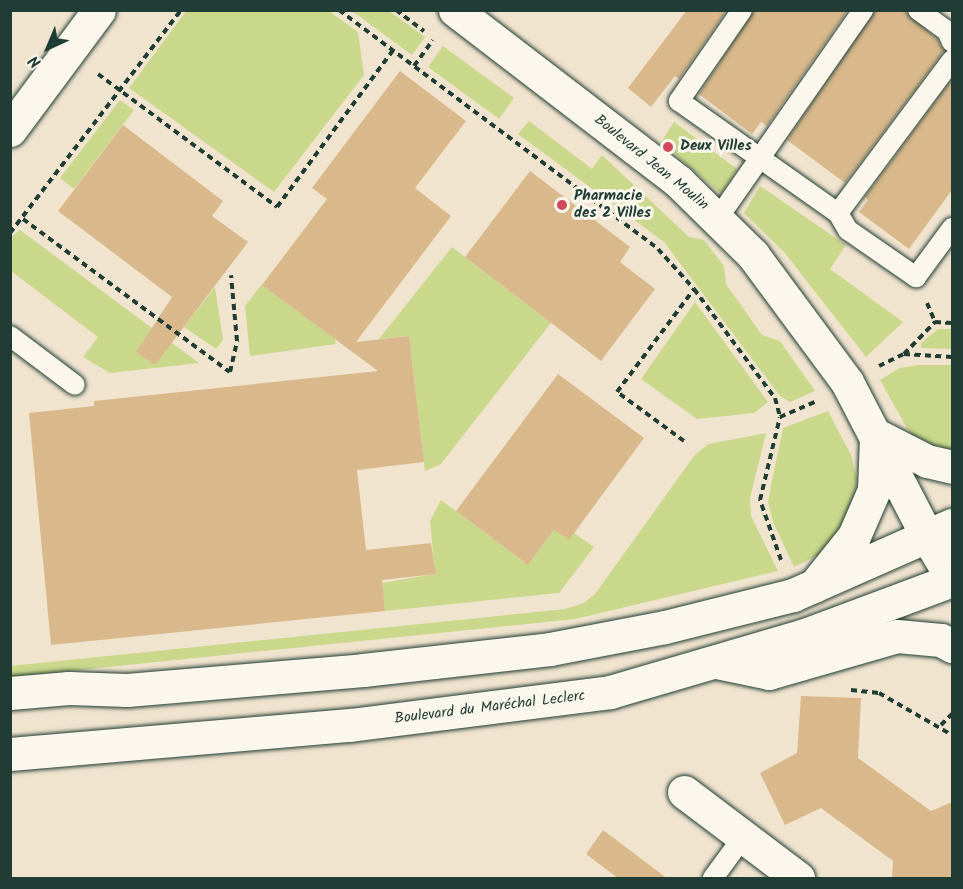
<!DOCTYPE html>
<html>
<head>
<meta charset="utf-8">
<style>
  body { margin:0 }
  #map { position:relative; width:963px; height:889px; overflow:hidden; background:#f1e4cf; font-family:Kalam,sans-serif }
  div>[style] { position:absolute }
  .green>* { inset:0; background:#cad88c }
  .building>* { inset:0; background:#d9b98c }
  .path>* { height:4px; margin-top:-2px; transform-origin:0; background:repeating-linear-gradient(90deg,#1f3d34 0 6px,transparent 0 10.5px) }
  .roads { filter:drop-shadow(0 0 2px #1f3d34) drop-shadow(0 0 2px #1f3d34) }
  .service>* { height:20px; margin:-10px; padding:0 10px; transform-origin:10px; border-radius:10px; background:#fbf7ec }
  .minor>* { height:33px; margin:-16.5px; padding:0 16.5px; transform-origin:16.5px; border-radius:16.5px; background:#fbf7ec }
  .tertiary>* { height:33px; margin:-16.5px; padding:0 16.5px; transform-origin:16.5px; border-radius:16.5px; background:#fbf7ec }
  .secondary>* { height:33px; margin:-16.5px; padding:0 16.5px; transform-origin:16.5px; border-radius:16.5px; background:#fbf7ec }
  .dots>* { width:16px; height:16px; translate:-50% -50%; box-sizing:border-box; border:3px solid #fbf7ec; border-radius:50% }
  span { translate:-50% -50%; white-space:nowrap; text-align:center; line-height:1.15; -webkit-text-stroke:6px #fbf7ec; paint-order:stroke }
  .poi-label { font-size:15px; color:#1f3d34; font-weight:700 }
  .left { translate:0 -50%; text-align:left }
  .street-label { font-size:15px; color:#1f3d34 }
  .frame { position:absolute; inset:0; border:12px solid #1f3d34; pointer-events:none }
  .north { position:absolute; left:18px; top:18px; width:60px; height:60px; -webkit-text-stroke:4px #fbf7ec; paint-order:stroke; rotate:224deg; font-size:16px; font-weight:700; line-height:24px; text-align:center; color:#1f3d34 }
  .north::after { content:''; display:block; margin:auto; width:21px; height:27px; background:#1f3d34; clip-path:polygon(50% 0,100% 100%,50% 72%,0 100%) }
</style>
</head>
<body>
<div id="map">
  <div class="green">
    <i style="clip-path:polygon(187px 10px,329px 11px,358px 32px,364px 75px,274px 192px,129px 88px)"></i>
    <i style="clip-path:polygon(352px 11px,389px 11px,425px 37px,412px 55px)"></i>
    <i style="clip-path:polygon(443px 46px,514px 98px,499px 119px,428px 67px)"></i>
    <i style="clip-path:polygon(120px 100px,134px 110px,74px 189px,60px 178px)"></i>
    <i style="clip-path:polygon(529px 121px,592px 169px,602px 155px,689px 237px,704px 240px,724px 266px,726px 284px,762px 335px,780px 341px,815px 391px,790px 402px,780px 396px,664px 242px,518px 134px)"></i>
    <i style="clip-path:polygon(674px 122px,737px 169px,721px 194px,661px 142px)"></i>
    <i style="clip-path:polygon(760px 186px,846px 245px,830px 269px,903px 322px,866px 357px,784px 252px,744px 213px)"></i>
    <i style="clip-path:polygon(20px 230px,199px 363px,110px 373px,83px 357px,98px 337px,11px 271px,10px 238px)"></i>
    <i style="clip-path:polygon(452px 247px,551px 323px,441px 464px,425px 471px,409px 336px,379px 339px)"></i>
    <i style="clip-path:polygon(262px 284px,335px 339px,336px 344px,250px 356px,245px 306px)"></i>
    <i style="clip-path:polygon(215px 287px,223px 340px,216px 349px,184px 327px)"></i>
    <i style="clip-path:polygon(695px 302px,768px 402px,754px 413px,697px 419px,641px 379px)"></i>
    <i style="clip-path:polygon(938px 329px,952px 329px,952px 349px,921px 348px,921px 343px)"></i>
    <i style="clip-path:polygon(918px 365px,952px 365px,952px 455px,923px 445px,909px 432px,880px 380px,900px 368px)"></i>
    <i style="clip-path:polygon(828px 411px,851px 455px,857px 478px,855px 497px,849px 519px,819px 555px,794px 567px,773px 522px,768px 502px,771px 485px,783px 428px)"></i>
    <i style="clip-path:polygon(766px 433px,750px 498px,751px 516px,778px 571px,575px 619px,11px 677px,10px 666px,565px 609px,584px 603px,595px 594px,694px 456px,708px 444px)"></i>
    <i style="clip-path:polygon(441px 500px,528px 565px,554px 530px,569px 540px,574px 533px,594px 547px,559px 593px,385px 611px,382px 583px,435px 574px,430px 521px)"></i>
  </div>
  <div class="building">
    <i style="clip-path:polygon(687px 10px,727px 10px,679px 79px,675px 76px,651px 107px,628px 88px)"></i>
    <i style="clip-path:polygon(754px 10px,848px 10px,767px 126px,761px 122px,752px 134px,699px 94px)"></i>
    <i style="clip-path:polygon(875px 10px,904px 10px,937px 39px,944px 51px,845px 183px,787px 140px)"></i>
    <i style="clip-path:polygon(400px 71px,466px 121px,415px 188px,451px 216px,356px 342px,409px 336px,424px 462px,357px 470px,366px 550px,431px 543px,436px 574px,382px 580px,385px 611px,51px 645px,29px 413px,94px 406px,94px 401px,378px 371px,262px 285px,327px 199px,312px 188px)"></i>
    <i style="clip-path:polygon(952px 79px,952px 190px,909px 249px,859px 212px,868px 200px,865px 197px)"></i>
    <i style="clip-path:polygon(123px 125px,223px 201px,212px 216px,248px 242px,155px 365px,136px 352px,172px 297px,58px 211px)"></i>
    <i style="clip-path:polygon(530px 171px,630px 247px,620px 262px,655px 289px,601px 361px,465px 257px)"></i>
    <i style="clip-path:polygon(558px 374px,644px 438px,569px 540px,554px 530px,528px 565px,456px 511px)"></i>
    <i style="clip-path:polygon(801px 696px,861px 698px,858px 758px,931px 811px,952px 802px,952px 879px,892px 879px,893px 861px,821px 808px,785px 825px,760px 773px,797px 753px)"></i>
    <i style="clip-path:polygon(603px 830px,668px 879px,619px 879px,586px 854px)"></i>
  </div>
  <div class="path">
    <i style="left:339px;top:10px;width:399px;rotate:36.8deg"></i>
    <i style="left:658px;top:249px;width:54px;rotate:48deg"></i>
    <i style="left:694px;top:289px;width:136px;rotate:53.4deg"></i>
    <i style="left:775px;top:398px;width:20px;rotate:75deg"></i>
    <i style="left:396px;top:10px;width:35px;rotate:37deg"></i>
    <i style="left:414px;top:66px;width:32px;rotate:-54deg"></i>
    <i style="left:98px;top:74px;width:223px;rotate:36.6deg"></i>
    <i style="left:277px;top:207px;width:195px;rotate:-53.5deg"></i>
    <i style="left:23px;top:219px;width:257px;rotate:36.5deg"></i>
    <i style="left:230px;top:372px;width:32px;rotate:-77deg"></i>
    <i style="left:237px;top:341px;width:66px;rotate:-95.2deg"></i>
    <i style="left:10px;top:233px;width:281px;rotate:-52.5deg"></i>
    <i style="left:927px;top:303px;width:21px;rotate:67deg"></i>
    <i style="left:904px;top:354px;width:45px;rotate:-45.9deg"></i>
    <i style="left:935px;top:322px;width:17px;rotate:3deg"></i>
    <i style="left:879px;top:366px;width:28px;rotate:-26deg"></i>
    <i style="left:904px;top:354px;width:48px;rotate:3.6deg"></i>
    <i style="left:684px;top:441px;width:83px;rotate:-143.8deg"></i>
    <i style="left:617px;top:392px;width:129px;rotate:-53.2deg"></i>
    <i style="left:781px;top:560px;width:64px;rotate:-109.3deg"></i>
    <i style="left:760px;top:500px;width:85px;rotate:-76.5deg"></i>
    <i style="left:780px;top:417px;width:40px;rotate:-23.4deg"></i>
    <i style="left:851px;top:690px;width:28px;rotate:6deg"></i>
    <i style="left:879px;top:693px;width:84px;rotate:29.9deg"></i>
    <i style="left:941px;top:725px;width:16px;rotate:-45deg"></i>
  </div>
  <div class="roads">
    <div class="service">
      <i style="left:742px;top:10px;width:111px;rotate:124.7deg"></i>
      <i style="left:679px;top:101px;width:194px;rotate:35.2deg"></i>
      <i style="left:838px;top:213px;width:20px;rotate:60deg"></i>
      <i style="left:848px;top:230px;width:83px;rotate:34.7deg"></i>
      <i style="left:916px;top:277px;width:61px;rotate:-53.7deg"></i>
      <i style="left:918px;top:10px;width:36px;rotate:36deg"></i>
      <i style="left:947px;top:31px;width:12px;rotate:66deg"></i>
      <i style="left:838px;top:213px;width:191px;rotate:-53.3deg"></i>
      <i style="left:718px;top:218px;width:254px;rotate:-55.1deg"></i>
      <i style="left:10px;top:336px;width:81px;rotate:37deg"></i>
      <i style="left:713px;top:878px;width:51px;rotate:-53.8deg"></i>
    </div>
    <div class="minor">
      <i style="left:455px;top:10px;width:282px;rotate:37.5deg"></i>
      <i style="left:679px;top:182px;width:104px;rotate:44.6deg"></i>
      <i style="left:753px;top:255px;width:158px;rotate:53.5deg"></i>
      <i style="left:847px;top:382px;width:176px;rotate:62.6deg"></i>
      <i style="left:10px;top:130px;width:149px;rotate:-53.4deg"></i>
      <i style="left:876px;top:435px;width:57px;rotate:27deg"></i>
      <i style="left:927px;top:461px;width:26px;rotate:13deg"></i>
      <i style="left:814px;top:586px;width:64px;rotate:-51.3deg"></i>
      <i style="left:854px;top:536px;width:50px;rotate:-66.5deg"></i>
      <i style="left:874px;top:490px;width:53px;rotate:-87.8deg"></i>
      <i style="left:684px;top:792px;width:143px;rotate:37deg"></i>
    </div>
    <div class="tertiary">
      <i style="left:928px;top:538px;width:47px;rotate:59deg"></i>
      <i style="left:717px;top:662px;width:53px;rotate:11.9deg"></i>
      <i style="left:769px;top:673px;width:133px;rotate:-16.1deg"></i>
      <i style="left:897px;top:636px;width:44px;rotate:5.2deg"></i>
      <i style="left:941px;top:640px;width:13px;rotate:29deg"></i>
    </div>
    <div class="secondary">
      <i style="left:10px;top:693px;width:59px;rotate:-4.8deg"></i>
      <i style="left:69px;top:688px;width:58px;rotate:2deg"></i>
      <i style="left:127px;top:690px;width:237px;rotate:-4.8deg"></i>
      <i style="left:363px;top:670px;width:188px;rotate:-6.4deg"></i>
      <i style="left:550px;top:649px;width:117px;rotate:-10.8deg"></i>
      <i style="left:665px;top:627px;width:132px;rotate:-14deg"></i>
      <i style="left:793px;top:595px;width:174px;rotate:-23.8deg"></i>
      <i style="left:10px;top:754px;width:341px;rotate:-4.9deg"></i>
      <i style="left:350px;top:725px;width:262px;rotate:-7.2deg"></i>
      <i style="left:610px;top:692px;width:203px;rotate:-16.3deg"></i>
      <i style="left:805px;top:635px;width:157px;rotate:-20.5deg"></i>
    </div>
  </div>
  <div class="dots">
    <i style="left:668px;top:147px;background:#d1495b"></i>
    <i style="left:562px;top:205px;background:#d1495b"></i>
  </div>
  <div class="poi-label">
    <span class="left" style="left:680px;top:147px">Deux Villes</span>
    <span class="left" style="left:574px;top:205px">Pharmacie<br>des 2 Villes</span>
  </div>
  <div class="street-label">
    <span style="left:651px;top:163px;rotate:39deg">Boulevard Jean Moulin</span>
    <span style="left:490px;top:708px;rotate:-7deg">Boulevard du Maréchal Leclerc</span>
  </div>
  <div class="frame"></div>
  <div class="north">N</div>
</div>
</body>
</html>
